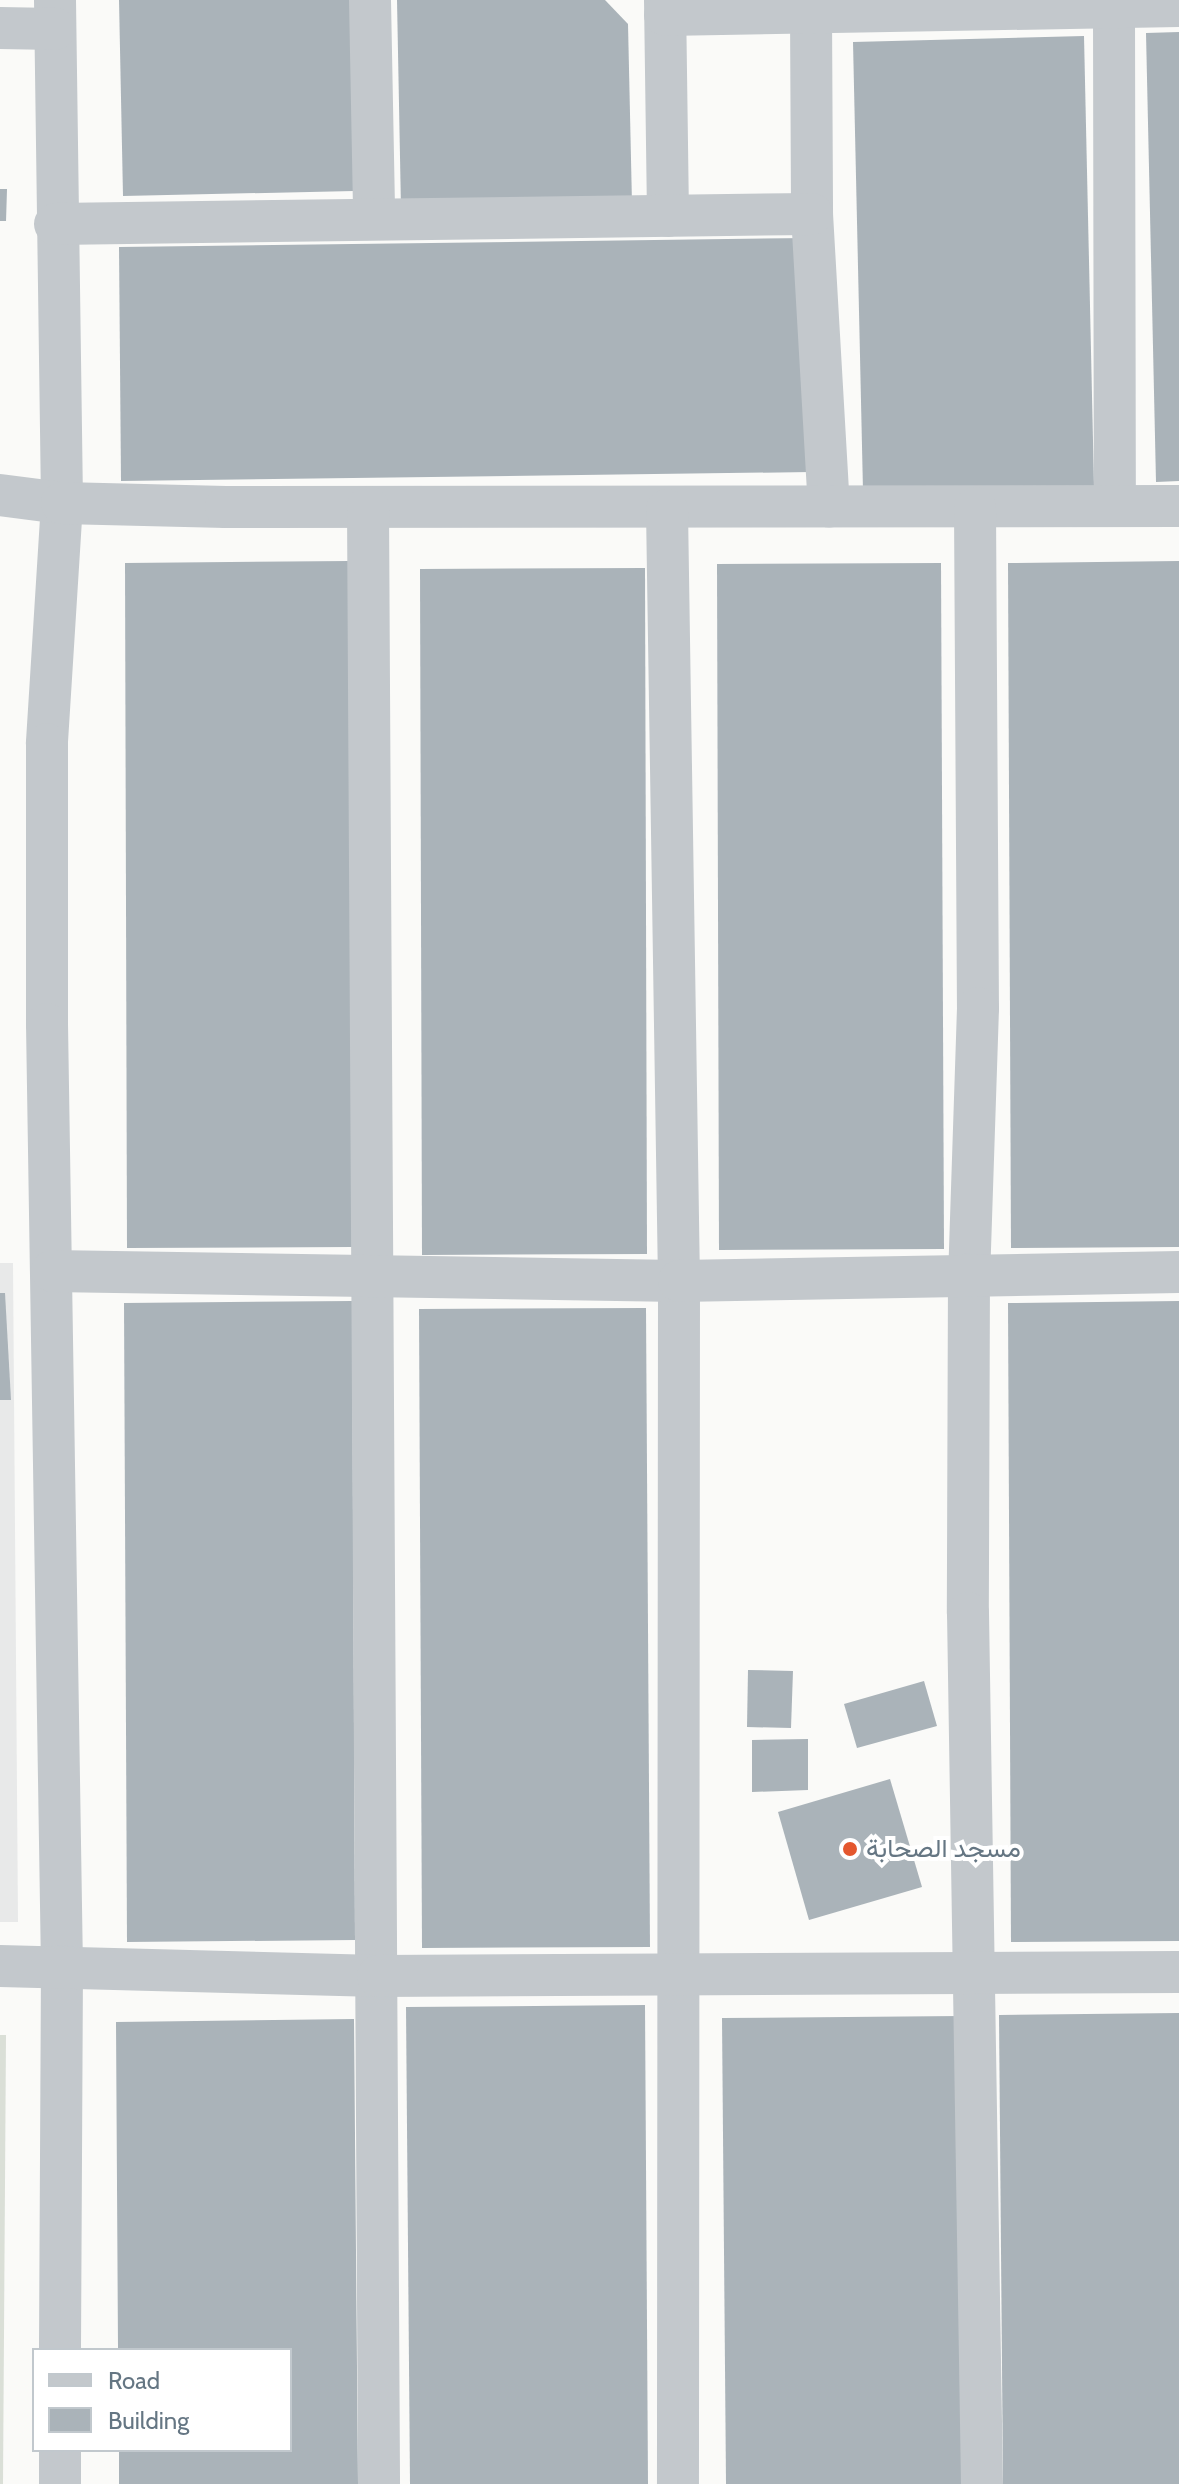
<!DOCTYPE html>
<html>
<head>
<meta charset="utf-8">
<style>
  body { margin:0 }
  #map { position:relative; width:1179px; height:2484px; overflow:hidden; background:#fafaf8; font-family:Cabin,Vazirmatn,sans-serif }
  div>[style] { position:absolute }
  .built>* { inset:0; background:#e8e9e9 }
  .green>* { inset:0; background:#dadfd7 }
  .building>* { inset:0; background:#aab3b9 }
  .minor>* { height:42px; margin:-21px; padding:0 21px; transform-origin:21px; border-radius:21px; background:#c3c8cc }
  .dots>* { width:22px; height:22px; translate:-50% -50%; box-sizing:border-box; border:4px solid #fff; border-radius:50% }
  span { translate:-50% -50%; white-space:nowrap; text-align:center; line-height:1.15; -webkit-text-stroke:8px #fff; paint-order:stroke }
  .poi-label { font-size:26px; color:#657683 }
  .left { translate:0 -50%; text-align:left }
  .legend { position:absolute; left:32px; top:2348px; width:260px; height:104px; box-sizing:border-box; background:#fff; border:2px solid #c1c8cd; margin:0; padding:10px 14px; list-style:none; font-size:24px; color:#657683 }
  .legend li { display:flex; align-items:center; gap:16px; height:40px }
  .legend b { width:40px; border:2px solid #c1c8cd }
</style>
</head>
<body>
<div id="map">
  <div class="built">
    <i style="clip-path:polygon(0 1263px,13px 1263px,18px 1922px,0 1922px)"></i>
  </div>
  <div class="green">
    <i style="clip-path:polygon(0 2035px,6px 2035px,3px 2484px,0 2484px)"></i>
  </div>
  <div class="building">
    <i style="clip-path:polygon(119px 0,350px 0,354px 191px,123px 196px)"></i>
    <i style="clip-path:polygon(397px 0,605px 0,628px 24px,632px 204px,401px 209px)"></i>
    <i style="clip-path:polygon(1179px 32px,1179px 481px,1156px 482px,1146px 33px)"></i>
    <i style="clip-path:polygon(1084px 36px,1094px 486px,863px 491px,853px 42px)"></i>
    <i style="clip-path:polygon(0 189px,7px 189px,6px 221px,0 221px)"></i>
    <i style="clip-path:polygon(809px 238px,811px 472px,121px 481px,119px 247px)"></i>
    <i style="clip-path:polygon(349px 561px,352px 1247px,127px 1248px,125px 563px)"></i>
    <i style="clip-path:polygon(1179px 561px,1179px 1247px,1011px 1248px,1008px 563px)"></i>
    <i style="clip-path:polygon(941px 563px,944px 1249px,719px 1250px,717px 564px)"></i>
    <i style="clip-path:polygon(645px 568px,647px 1254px,422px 1255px,420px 569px)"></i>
    <i style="clip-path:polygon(0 1293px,5px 1293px,11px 1400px,0 1400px)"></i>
    <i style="clip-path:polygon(352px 1301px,355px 1940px,127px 1942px,124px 1303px)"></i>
    <i style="clip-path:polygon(1179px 1301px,1179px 1941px,1011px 1942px,1008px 1303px)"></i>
    <i style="clip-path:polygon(646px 1308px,650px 1947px,422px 1948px,419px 1309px)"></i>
    <i style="clip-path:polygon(748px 1670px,793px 1671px,791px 1728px,747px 1727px)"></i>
    <i style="clip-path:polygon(924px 1681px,937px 1726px,857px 1748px,844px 1704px)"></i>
    <i style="clip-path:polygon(808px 1739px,808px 1790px,752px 1792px,752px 1740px)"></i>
    <i style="clip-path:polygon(890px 1779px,922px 1887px,809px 1920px,778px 1812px)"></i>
    <i style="clip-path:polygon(645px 2005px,648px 2484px,410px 2484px,406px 2007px)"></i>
    <i style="clip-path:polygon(1179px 2013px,1179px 2484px,1003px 2484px,999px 2015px)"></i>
    <i style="clip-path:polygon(961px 2016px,965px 2484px,726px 2484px,722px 2018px)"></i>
    <i style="clip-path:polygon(354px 2019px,358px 2484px,119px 2484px,119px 2450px,290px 2450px,290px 2350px,118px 2350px,116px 2022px)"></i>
  </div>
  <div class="minor">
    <i style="left:55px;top:0;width:503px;rotate:89.2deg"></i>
    <i style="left:62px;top:503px;width:241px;rotate:93.6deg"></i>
    <i style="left:47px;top:744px;width:280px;rotate:90deg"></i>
    <i style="left:47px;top:1024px;width:942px;rotate:89.09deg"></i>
    <i style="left:62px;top:1966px;width:384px;rotate:90.3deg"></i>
    <i style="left:370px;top:0;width:217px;rotate:88.9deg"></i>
    <i style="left:665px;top:0;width:216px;rotate:89.2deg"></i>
    <i style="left:1114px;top:8px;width:498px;rotate:89.9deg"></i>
    <i style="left:811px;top:12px;width:202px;rotate:89.7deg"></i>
    <i style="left:812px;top:214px;width:293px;rotate:86.7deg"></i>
    <i style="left:665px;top:15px;width:514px;rotate:-1deg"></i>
    <i style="left:0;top:28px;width:55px;rotate:1deg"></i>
    <i style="left:55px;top:224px;width:757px;rotate:-0.76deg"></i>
    <i style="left:0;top:495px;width:63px;rotate:7.4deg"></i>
    <i style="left:62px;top:503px;width:164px;rotate:1.4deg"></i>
    <i style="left:226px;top:507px;width:953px;rotate:-0.06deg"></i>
    <i style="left:368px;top:507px;width:1977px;rotate:89.68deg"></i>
    <i style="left:975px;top:508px;width:500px;rotate:89.66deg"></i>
    <i style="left:978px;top:1008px;width:266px;rotate:91.9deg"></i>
    <i style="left:969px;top:1274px;width:339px;rotate:90.2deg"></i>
    <i style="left:968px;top:1613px;width:871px;rotate:89.08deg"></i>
    <i style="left:667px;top:510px;width:771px;rotate:89.11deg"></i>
    <i style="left:679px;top:1281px;width:1203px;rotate:90.05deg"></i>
    <i style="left:52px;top:1271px;width:627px;rotate:0.91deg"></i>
    <i style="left:679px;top:1281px;width:500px;rotate:-1.03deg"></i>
    <i style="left:0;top:1966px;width:378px;rotate:1.5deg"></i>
    <i style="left:378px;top:1976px;width:801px;rotate:-0.29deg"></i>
    <i style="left:60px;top:2450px;width:34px;rotate:90deg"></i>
  </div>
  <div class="dots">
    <i style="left:850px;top:1849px;background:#e4572e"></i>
  </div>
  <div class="poi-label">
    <span class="left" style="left:866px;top:1849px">مسجد الصحابة</span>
  </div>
  <ul class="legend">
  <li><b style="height:10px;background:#c3c8cc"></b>Road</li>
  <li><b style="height:22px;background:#aab3b9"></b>Building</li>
  </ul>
</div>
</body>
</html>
